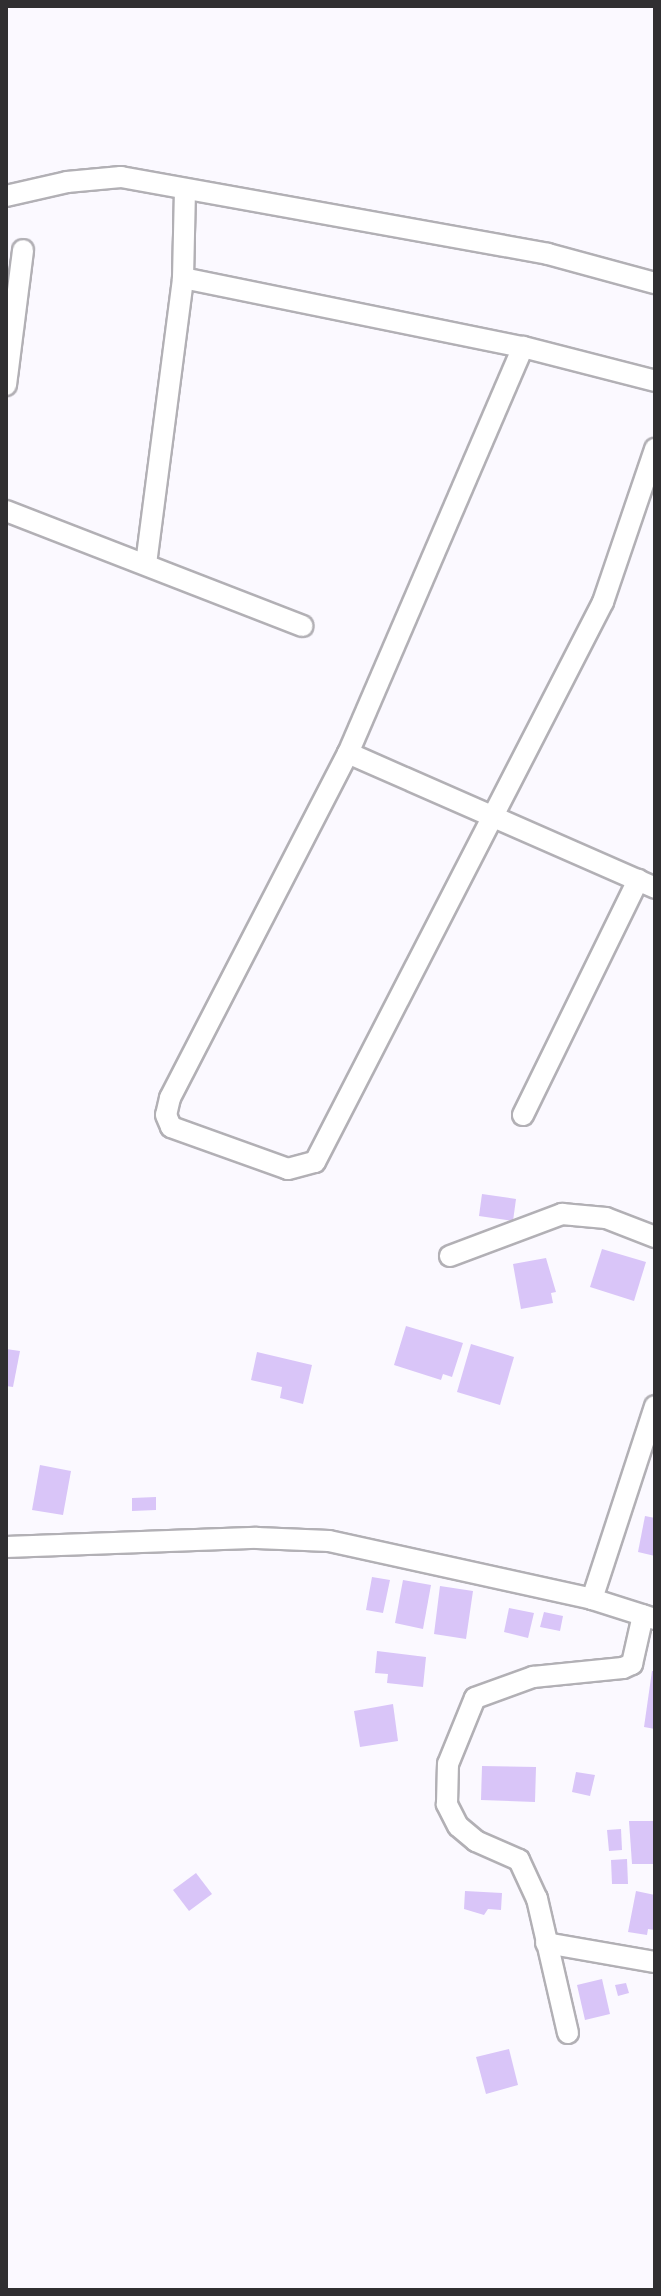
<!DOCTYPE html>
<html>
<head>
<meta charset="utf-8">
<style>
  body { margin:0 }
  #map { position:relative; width:661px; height:2296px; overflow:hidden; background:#fbf9ff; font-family:"DejaVu Sans",sans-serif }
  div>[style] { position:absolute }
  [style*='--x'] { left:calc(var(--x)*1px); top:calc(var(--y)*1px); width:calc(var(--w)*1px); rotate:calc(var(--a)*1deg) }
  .building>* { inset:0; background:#d9c5f8 }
  .roads { filter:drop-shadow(2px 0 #b2b0b5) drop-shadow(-2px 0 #b2b0b5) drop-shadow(0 2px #b2b0b5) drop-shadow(0 -2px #b2b0b5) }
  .minor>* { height:20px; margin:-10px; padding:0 10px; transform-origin:10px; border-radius:10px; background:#fff }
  span { translate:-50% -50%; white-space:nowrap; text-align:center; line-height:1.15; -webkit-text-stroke:6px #fff; paint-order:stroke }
  .frame { position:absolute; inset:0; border:8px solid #302f31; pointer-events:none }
</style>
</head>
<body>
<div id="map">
  <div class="building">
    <div style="clip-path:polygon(482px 1194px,516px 1199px,513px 1221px,479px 1216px)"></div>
    <div style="clip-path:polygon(602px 1249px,646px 1262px,634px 1301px,590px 1287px)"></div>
    <div style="clip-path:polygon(546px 1258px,556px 1292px,551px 1293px,553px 1303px,521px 1309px,513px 1264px)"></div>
    <div style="clip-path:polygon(406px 1326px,463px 1343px,452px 1377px,443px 1374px,441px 1380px,394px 1365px)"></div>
    <div style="clip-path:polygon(471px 1344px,514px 1357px,500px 1405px,457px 1392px)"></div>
    <div style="clip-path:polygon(6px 1349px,20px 1351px,13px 1387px,6px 1386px)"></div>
    <div style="clip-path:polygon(257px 1352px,312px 1365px,303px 1404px,280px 1398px,282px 1387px,251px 1380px)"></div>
    <div style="clip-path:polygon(40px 1465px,71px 1471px,63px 1515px,32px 1510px)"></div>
    <div style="clip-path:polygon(156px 1497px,156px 1510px,132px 1511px,132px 1498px)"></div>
    <div style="clip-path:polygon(645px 1516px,655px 1518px,655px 1556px,638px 1552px)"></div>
    <div style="clip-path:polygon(372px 1577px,390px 1580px,383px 1613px,366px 1610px)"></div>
    <div style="clip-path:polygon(403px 1580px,431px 1585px,423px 1629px,395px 1623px)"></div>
    <div style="clip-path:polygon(440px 1586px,473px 1591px,466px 1639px,434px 1634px)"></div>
    <div style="clip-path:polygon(509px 1608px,534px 1613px,528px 1638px,504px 1632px)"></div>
    <div style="clip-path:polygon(544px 1612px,563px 1616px,560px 1631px,540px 1627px)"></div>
    <div style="clip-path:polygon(377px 1651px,426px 1657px,423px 1687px,387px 1683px,388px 1674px,375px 1673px)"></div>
    <div style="clip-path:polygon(652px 1671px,655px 1671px,655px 1729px,644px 1727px)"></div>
    <div style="clip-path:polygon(393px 1704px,398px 1741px,360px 1747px,354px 1711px)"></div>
    <div style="clip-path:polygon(482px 1766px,536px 1767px,535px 1802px,481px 1800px)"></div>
    <div style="clip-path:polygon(576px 1772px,595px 1775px,590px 1796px,572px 1792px)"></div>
    <div style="clip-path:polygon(629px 1821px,655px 1821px,655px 1864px,632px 1864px)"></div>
    <div style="clip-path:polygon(621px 1829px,622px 1850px,609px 1851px,607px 1830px)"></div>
    <div style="clip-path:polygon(627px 1859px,628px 1884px,612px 1884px,611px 1860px)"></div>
    <div style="clip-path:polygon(196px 1873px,212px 1894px,189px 1911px,173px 1890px)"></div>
    <div style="clip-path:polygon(465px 1891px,502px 1893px,501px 1910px,488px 1909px,484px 1915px,464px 1909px)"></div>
    <div style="clip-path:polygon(636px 1891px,655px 1895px,655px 1930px,648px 1929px,647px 1935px,628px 1932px)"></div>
    <div style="clip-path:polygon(602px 1979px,610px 2014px,585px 2020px,577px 1985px)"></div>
    <div style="clip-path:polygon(626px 1983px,629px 1993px,618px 1996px,615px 1985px)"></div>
    <div style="clip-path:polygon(509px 2049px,518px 2085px,486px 2094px,476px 2057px)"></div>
  </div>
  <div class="roads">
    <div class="minor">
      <div style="--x:6;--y:196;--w:63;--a:-12.9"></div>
      <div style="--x:67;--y:182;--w:54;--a:-5.3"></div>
      <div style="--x:121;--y:177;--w:434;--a:10.2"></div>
      <div style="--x:548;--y:254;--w:111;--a:15.2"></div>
      <div style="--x:183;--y:278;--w:347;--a:11.5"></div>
      <div style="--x:523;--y:347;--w:136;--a:14.4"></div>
      <div style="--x:523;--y:347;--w:442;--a:113.3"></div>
      <div style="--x:348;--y:753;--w:388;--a:117.3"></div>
      <div style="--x:170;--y:1098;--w:17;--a:103"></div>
      <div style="--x:166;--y:1115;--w:13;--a:67"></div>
      <div style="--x:171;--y:1127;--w:124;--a:19.7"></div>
      <div style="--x:288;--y:1169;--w:28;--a:-15"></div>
      <div style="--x:315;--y:1162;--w:630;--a:-62.78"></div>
      <div style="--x:603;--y:602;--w:162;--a:-71.2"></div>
      <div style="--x:6;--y:385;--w:136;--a:-82.8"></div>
      <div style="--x:6;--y:511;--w:318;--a:21.2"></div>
      <div style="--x:146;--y:564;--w:288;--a:-82.6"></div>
      <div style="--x:183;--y:278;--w:86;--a:-88.7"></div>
      <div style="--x:348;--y:753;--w:335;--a:23.7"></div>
      <div style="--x:523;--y:1115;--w:262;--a:-63.9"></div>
      <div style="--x:450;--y:1256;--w:120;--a:-20.6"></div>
      <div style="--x:562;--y:1214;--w:44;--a:5.2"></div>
      <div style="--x:606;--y:1218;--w:53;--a:21.2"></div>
      <div style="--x:6;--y:1547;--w:251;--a:-2.1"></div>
      <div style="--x:257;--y:1538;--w:72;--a:2.4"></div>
      <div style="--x:329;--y:1541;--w:269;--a:12.4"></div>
      <div style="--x:592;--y:1599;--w:66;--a:17.6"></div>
      <div style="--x:592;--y:1599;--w:203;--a:-71.9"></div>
      <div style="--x:546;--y:1943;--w:111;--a:9.9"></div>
      <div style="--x:568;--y:2033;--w:138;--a:-103"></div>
      <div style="--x:537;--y:1899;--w:43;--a:-114.8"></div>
      <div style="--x:519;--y:1860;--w:47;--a:-156.2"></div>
      <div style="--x:476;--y:1841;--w:23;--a:-140"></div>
      <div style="--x:458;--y:1826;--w:25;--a:-117"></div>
      <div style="--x:447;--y:1804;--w:40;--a:-88.6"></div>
      <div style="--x:448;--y:1764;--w:71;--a:-67.8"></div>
      <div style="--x:475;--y:1698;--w:62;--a:-19.9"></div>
      <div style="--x:533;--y:1677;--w:90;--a:-5.7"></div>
      <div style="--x:623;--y:1668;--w:10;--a:-24"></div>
      <div style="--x:632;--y:1664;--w:50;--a:-77.3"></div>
    </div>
  </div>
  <div class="frame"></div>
</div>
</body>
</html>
